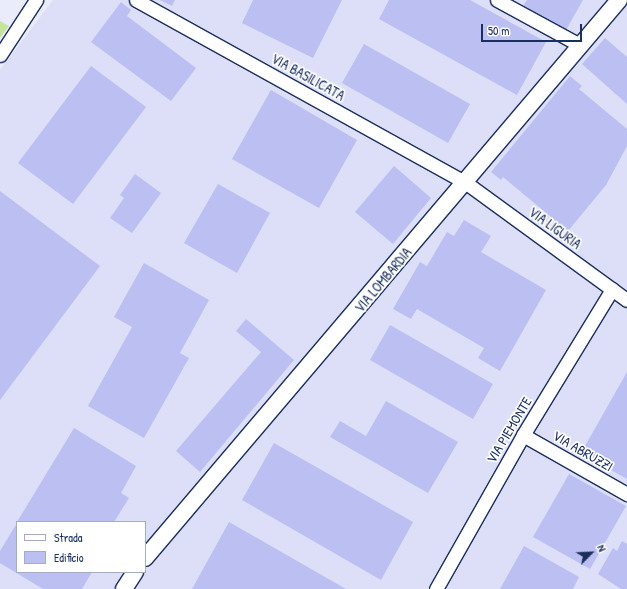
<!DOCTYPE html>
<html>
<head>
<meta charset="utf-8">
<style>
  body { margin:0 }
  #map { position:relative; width:627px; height:589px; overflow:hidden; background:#ebecfb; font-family:"Patrick Hand",sans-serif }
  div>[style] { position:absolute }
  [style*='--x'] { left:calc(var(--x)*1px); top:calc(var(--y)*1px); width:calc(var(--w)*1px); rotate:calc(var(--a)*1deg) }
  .built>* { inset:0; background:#dddef8 }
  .green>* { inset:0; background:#c6e49c }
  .building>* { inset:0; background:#bcbff1 }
  .roads { filter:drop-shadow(1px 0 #1b2f5e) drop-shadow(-1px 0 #1b2f5e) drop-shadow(0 1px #1b2f5e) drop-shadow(0 -1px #1b2f5e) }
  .minor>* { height:13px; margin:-6.5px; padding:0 6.5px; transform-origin:6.5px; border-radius:6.5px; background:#fff }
  .tertiary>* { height:16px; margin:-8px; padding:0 8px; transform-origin:8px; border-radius:8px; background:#fff }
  span { translate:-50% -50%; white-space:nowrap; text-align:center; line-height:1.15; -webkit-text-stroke:3.5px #fff; paint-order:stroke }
  .street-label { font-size:14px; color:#1b2f5e }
  .legend { position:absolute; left:16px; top:521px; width:130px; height:52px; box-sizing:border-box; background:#fff; border:1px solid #a4acbf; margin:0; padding:5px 7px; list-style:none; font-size:12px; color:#1b2f5e }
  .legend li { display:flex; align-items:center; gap:8px; height:20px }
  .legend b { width:20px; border:1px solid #a4acbf }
  .north { position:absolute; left:571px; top:533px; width:40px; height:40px; -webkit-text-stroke:3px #fff; paint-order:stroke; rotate:66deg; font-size:11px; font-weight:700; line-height:16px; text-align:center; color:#1b2f5e }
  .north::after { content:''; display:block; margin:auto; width:14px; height:18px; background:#1b2f5e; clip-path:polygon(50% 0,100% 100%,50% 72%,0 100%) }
  .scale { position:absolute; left:481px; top:24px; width:101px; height:18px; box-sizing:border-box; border:2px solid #1b2f5e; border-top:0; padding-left:5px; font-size:12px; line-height:14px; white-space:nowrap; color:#1b2f5e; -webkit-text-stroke:3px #fff; paint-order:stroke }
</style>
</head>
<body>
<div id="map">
  <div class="built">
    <div style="clip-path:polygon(evenodd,53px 0,627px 0,627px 589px,0 589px,0 70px,53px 0,17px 522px,145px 522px,145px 572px,17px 572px,17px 522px)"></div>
  </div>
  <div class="green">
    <div style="clip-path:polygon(0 21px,9px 26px,0 38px)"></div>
  </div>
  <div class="building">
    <div style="clip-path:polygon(160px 0,175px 0,172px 6px)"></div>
    <div style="clip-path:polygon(253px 0,342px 0,313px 58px,242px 23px)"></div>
    <div style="clip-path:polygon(389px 0,470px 0,546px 42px,517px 95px,379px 19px)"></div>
    <div style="clip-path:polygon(527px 0,583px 0,566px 30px,523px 6px)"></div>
    <div style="clip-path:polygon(121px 2px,131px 10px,127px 16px,196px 68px,171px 101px,91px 42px)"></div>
    <div style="clip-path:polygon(605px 38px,627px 57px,627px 104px,582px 64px)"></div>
    <div style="clip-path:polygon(364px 44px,470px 104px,448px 143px,342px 83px)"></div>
    <div style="clip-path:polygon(91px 66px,146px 107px,73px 204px,18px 163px)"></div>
    <div style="clip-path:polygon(570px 76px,582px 86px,579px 89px,627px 129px,627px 146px,606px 185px,568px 231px,503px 177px,501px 180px,491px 172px)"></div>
    <div style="clip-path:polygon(271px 90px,357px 140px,319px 208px,232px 159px)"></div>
    <div style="clip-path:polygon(394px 166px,431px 198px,393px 244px,355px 212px)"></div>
    <div style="clip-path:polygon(135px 174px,161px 193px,132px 233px,110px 218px,124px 198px,120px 195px)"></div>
    <div style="clip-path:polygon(218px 184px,270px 213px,237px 273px,184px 243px)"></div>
    <div style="clip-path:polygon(0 191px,100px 266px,0 400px)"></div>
    <div style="clip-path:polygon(464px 220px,491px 236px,481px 252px,546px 290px,500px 371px,478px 358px,484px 348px,417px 309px,411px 319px,393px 309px,420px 262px,427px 266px,447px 232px,454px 236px)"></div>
    <div style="clip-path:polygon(144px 263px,209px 300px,180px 353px,189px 358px,144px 438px,88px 406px,132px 327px,114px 317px)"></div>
    <div style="clip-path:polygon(246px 319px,294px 360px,200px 472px,176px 451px,261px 352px,236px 331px)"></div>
    <div style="clip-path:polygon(390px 325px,493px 384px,473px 419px,370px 360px)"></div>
    <div style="clip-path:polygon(627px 372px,627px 479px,581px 453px)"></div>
    <div style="clip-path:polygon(386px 401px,458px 442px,428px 493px,330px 437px,340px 421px,366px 436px)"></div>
    <div style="clip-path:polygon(74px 428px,136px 466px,121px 493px,129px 498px,114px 522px,17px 522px)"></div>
    <div style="clip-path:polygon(274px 443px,413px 522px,381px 580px,242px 500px)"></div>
    <div style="clip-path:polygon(569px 474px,626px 506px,590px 569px,533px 537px)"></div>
    <div style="clip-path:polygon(229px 522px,346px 589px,192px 589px)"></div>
    <div style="clip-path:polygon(17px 523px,17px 572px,92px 572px,82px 589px,43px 589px,0 563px,0 551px)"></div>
    <div style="clip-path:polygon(622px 541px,627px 544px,627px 589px,621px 589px,598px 574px,613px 548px,617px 551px)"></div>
    <div style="clip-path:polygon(524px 546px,579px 577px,573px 589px,500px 589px)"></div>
  </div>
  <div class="roads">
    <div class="minor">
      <div style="--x:136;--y:0;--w:376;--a:29"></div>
      <div style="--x:465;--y:182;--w:200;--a:36.1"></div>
      <div style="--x:497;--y:0;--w:94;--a:28.5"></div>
      <div style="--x:0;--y:55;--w:66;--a:-56.8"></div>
      <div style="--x:523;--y:435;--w:120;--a:29.6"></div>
      <div style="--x:436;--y:589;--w:177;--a:-60.5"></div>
      <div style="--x:523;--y:435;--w:171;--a:-58.6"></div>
    </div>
    <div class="tertiary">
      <div style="--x:145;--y:558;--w:732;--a:-49.65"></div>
      <div style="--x:124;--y:589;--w:20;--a:-57"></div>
    </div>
  </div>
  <div class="street-label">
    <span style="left:308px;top:77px;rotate:29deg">VIA BASILICATA</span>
    <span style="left:555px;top:228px;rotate:36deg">VIA LIGURIA</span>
    <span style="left:383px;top:280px;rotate:-50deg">VIA LOMBARDIA</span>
    <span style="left:509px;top:430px;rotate:-59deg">VIA PIEMONTE</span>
    <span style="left:583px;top:451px;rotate:30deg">VIA ABRUZZI</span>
  </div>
  <ul class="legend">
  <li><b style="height:5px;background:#fff"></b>Strada</li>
  <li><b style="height:11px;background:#bcbff1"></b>Edificio</li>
  </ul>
  <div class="north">N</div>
  <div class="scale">50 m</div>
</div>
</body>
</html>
